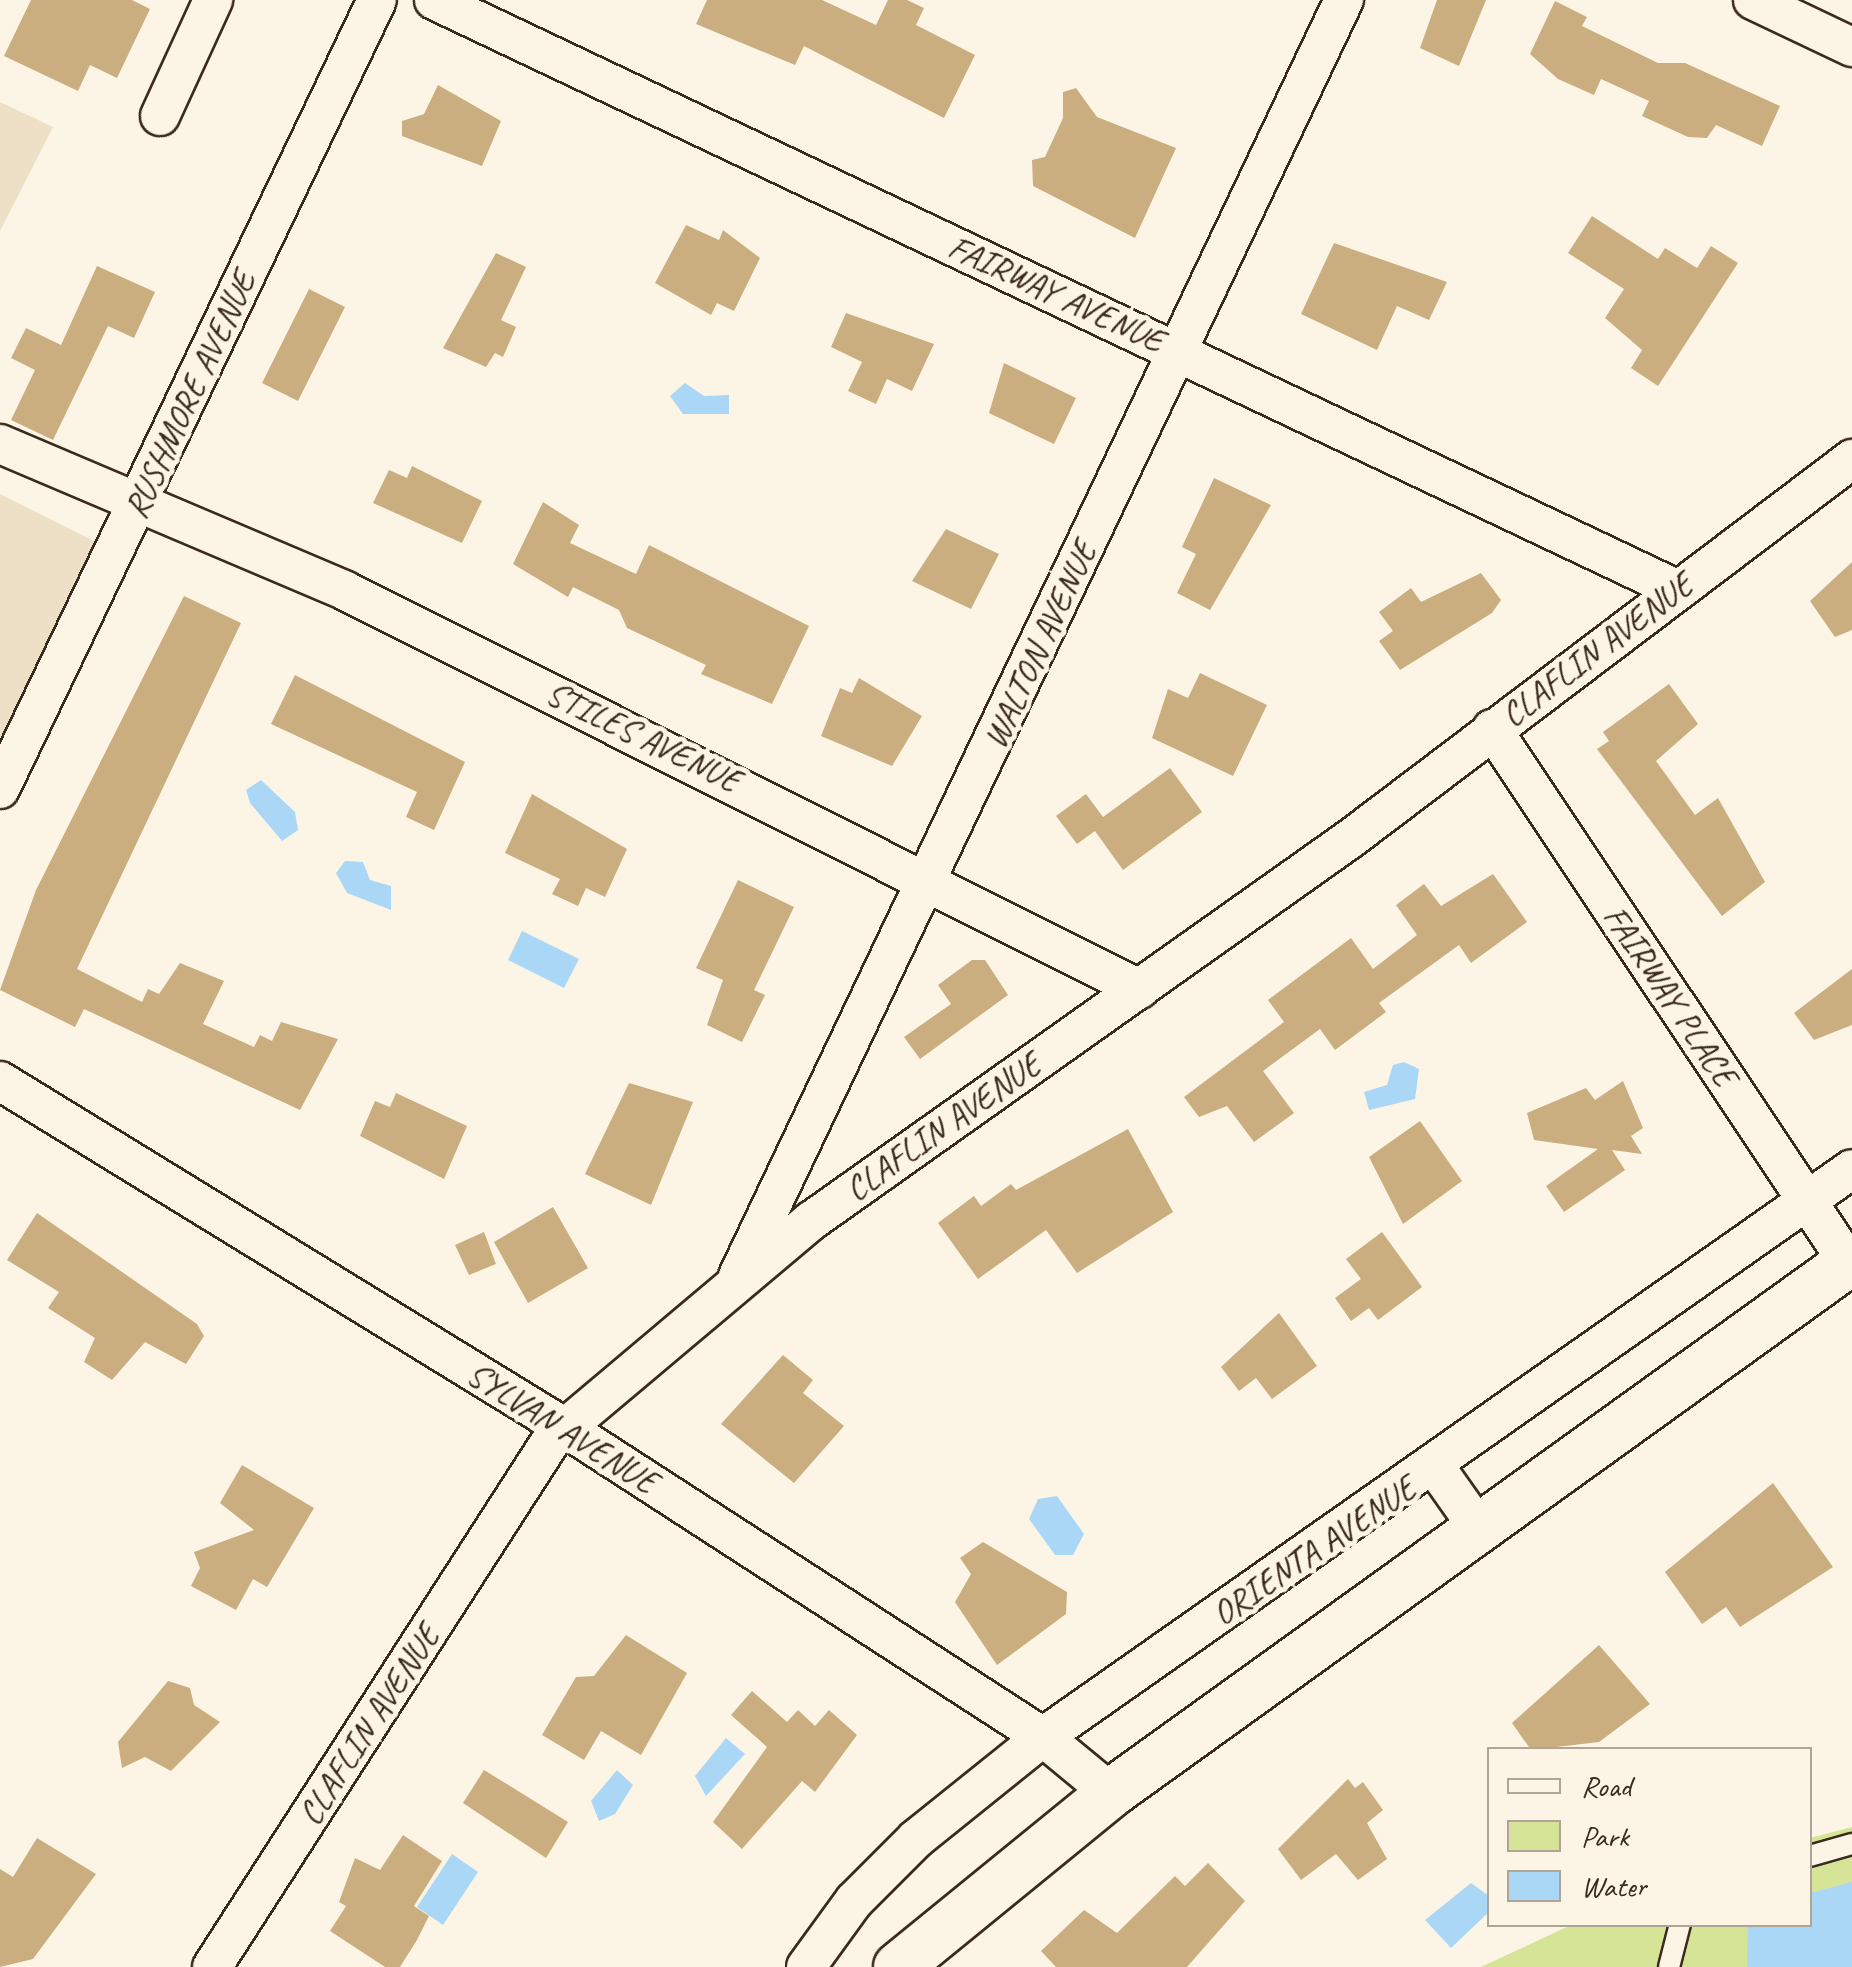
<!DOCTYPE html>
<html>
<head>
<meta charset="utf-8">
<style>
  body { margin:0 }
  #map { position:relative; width:1852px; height:1967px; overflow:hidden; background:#fcf5e5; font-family:Caveat,sans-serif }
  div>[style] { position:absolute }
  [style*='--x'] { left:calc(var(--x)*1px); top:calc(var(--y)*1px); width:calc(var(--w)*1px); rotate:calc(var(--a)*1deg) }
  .built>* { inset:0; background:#ede0c7 }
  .green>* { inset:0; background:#d5e497 }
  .water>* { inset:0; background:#abd7f7 }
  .building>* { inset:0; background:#cbae80 }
  .roads { filter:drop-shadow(2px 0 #3b2a1e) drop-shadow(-2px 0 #3b2a1e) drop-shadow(0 2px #3b2a1e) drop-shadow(0 -2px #3b2a1e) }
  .service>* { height:20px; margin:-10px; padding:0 10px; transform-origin:10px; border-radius:10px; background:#fcf5e5 }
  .minor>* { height:38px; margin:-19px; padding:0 19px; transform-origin:19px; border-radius:19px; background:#fcf5e5 }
  .tertiary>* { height:48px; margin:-24px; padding:0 24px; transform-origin:24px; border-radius:24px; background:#fcf5e5 }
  span { translate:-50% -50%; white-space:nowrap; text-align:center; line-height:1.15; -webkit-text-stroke:10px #fcf5e5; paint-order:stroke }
  .street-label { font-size:35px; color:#3b2a1e }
  .legend { position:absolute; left:1487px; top:1747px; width:325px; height:180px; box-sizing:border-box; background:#fcf5e5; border:2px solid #afa495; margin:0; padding:12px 18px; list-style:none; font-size:30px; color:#3b2a1e }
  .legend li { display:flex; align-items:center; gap:20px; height:50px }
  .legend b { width:50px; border:2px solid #afa495 }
</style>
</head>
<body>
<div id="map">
  <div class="built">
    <div style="clip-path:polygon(0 102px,53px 127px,0 231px)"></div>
    <div style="clip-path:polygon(0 494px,112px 550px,0 779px)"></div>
  </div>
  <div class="green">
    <div style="clip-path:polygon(1852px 1827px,1852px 1967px,1481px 1967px,1571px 1925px,1810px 1924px,1810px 1838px)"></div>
  </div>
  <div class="water">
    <div style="clip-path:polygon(685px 383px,704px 396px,729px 395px,729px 414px,683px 414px,670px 396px)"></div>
    <div style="clip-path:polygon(261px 780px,295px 812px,298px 830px,282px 841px,250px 803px,246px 790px)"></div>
    <div style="clip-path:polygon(345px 861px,363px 862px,370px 880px,391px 886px,391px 910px,347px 893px,336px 873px)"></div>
    <div style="clip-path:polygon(522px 931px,579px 959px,564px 988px,508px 960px)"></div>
    <div style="clip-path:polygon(1404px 1062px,1419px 1069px,1415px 1099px,1369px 1110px,1364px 1092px,1387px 1085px,1393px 1065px)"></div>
    <div style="clip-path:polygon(1057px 1496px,1084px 1534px,1073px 1555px,1055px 1555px,1029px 1519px,1038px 1499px)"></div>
    <div style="clip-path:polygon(726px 1738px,745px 1754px,706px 1796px,695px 1776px)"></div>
    <div style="clip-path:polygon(617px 1770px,633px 1785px,615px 1814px,599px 1821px,591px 1801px)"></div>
    <div style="clip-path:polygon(452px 1854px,478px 1872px,443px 1925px,417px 1907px)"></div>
    <div style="clip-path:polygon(1852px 1882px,1852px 1967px,1747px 1967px,1748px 1925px,1810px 1924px,1810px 1893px)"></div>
    <div style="clip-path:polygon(1471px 1883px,1489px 1896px,1489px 1912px,1451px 1948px,1425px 1920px)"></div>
  </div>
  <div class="building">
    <div style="clip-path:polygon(31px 0,132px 0,150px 9px,117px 78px,90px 65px,78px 91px,4px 56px)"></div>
    <div style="clip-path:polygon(707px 0,822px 0,876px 25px,888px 0,907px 0,924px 8px,916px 25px,975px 55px,944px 118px,804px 46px,795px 65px,696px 24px)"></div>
    <div style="clip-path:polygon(1437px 0,1486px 0,1459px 66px,1420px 48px)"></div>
    <div style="clip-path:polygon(1555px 1px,1587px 17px,1582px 26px,1658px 63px,1685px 63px,1780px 106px,1762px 146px,1716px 125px,1707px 138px,1688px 137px,1642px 116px,1649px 101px,1601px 79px,1594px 95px,1558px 79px,1530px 54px)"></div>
    <div style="clip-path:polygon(438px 85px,501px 121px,482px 166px,402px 136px,402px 121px,424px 114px)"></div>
    <div style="clip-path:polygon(1076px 88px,1097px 117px,1176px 148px,1135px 238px,1033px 186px,1032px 160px,1045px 157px,1063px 118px,1063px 92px)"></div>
    <div style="clip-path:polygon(1592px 216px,1658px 259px,1665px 248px,1697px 268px,1711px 246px,1738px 263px,1658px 386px,1631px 368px,1642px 350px,1605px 318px,1624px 289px,1568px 253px)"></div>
    <div style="clip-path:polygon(686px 225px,719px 240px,723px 230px,760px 258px,734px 311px,717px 303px,711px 315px,655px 283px)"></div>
    <div style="clip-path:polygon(1334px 243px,1447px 282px,1429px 320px,1397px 306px,1377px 350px,1301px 314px)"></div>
    <div style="clip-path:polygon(496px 253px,526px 267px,501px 320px,516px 327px,503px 357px,495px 353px,486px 367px,443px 348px)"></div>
    <div style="clip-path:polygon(97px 266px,155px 292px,134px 338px,108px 326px,53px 440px,11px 420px,35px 370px,11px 358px,26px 328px,61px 345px)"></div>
    <div style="clip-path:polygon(309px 289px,345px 307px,298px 401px,262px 383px)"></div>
    <div style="clip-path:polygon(846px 313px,934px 344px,912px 391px,887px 379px,876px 404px,848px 391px,862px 362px,831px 347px)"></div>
    <div style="clip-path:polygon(1004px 363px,1076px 398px,1054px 444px,989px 413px)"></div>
    <div style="clip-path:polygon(412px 466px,482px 501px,462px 543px,373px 503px,389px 470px,407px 478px)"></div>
    <div style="clip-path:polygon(1214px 478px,1271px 505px,1210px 610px,1177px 593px,1196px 554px,1182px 547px)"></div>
    <div style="clip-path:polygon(543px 502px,579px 525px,570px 543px,636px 574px,649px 545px,809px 626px,772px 704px,701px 674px,706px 665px,627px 628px,619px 610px,573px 587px,568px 597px,513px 564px)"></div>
    <div style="clip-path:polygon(946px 529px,999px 554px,971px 609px,912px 581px)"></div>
    <div style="clip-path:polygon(1852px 562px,1852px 630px,1835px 637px,1810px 601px)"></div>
    <div style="clip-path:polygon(1481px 573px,1501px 600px,1492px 613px,1400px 670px,1379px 641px,1393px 631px,1379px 612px,1411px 588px,1421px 602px)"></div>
    <div style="clip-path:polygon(184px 596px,241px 623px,77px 969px,142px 1002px,148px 989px,159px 994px,180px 963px,224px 981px,203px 1024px,254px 1047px,260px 1035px,272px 1041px,281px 1022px,338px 1039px,300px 1110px,84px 1009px,75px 1027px,0 990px,36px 890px)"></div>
    <div style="clip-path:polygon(1200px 673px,1267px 705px,1233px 776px,1152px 738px,1168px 689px,1188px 698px)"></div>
    <div style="clip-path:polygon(295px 675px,465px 762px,434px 830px,406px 817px,417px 792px,271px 724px)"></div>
    <div style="clip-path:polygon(859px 678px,922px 716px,892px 766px,821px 736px,840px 688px,852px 693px)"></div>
    <div style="clip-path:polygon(1669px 684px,1698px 724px,1656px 761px,1695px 815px,1718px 798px,1765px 882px,1722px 916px,1597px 749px,1609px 741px,1603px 732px)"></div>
    <div style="clip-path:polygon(1170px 768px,1202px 812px,1123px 870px,1095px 831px,1077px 844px,1056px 816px,1086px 794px,1103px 817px)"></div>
    <div style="clip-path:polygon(532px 794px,627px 849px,605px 897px,586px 888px,578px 906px,552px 894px,560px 879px,505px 853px)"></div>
    <div style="clip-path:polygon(1493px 874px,1527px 922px,1471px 963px,1459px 945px,1379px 1003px,1386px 1012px,1335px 1050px,1320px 1029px,1263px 1071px,1294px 1113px,1254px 1142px,1227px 1106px,1199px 1117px,1184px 1097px,1284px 1022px,1268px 1000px,1351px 938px,1373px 969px,1417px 935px,1396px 905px,1424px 884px,1441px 906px)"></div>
    <div style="clip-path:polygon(738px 880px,794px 907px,754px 990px,765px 995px,742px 1042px,707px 1025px,723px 980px,696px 968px)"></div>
    <div style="clip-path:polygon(972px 960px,985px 960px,1008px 995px,920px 1059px,904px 1037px,951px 1004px,938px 985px)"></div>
    <div style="clip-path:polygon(1852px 969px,1852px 1025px,1814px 1040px,1794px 1013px)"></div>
    <div style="clip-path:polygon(1623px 1081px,1643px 1128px,1631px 1136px,1642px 1154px,1612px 1150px,1625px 1170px,1564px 1212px,1546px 1186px,1598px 1149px,1534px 1140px,1527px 1113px,1586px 1088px,1595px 1100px)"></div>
    <div style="clip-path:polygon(629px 1083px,693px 1102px,651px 1205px,585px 1174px)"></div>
    <div style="clip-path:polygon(396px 1093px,467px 1126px,444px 1179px,360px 1136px,375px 1101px,390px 1107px)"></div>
    <div style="clip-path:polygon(1420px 1121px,1462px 1181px,1403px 1224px,1369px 1157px)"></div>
    <div style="clip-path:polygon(1128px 1129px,1173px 1212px,1077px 1273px,1046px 1230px,978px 1279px,938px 1223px,974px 1196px,981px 1206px,1011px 1184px,1016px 1190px)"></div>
    <div style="clip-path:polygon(553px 1207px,588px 1268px,528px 1303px,494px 1242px)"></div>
    <div style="clip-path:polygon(37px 1213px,197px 1324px,204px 1336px,186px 1364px,145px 1342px,112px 1380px,84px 1362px,95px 1338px,48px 1308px,59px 1292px,7px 1260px)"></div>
    <div style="clip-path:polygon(484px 1232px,496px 1264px,469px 1275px,455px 1245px)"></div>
    <div style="clip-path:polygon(1382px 1232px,1422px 1287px,1378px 1320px,1369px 1308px,1351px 1321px,1335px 1298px,1361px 1279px,1346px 1259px)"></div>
    <div style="clip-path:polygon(1279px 1313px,1317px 1366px,1272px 1399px,1256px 1378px,1239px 1391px,1221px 1367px)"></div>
    <div style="clip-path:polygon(783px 1355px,813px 1380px,803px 1393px,844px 1426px,794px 1483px,721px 1424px)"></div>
    <div style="clip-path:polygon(242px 1465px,314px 1508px,267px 1587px,253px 1579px,236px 1610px,191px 1586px,200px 1568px,194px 1552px,254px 1530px,220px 1503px)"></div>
    <div style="clip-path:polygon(1773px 1483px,1833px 1567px,1740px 1627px,1726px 1607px,1702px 1624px,1665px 1572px)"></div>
    <div style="clip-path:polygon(983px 1542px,1067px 1592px,1066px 1614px,997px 1665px,955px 1602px,971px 1574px,960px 1558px)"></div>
    <div style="clip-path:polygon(626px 1635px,687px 1673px,641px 1755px,601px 1731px,584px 1760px,542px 1735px,576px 1677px,594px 1676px)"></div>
    <div style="clip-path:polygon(1599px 1645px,1650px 1704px,1599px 1742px,1531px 1750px,1512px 1723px)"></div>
    <div style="clip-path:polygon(168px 1681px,190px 1688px,194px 1705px,220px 1722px,171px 1771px,145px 1757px,122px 1768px,118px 1742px)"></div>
    <div style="clip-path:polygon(752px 1691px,787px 1722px,798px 1710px,815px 1726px,829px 1710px,857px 1735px,815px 1792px,802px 1781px,742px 1849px,713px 1822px,767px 1747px,731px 1715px)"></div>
    <div style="clip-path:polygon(484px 1770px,568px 1822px,546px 1858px,463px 1803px)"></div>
    <div style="clip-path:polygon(1348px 1779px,1355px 1788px,1363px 1782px,1383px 1810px,1367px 1823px,1387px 1859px,1358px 1880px,1336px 1854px,1301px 1880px,1278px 1849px)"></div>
    <div style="clip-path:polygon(403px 1835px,442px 1861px,414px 1906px,429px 1916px,417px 1940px,400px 1967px,385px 1967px,330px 1931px,346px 1906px,339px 1902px,355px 1858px,380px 1870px)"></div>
    <div style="clip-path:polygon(37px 1838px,96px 1874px,33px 1959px,0 1967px,0 1869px,13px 1877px)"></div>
    <div style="clip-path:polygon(1208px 1863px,1245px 1901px,1187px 1967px,1056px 1967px,1041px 1951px,1084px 1910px,1117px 1933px,1175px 1876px,1185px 1886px)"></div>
  </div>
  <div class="roads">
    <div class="service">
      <div style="--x:1810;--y:1856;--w:44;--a:-15.9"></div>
      <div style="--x:1669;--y:1967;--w:44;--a:-75.7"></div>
    </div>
    <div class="minor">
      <div style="--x:434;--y:0;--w:1377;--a:25.37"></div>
      <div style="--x:1753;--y:0;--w:110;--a:25.4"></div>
      <div style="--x:160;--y:116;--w:128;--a:-65.4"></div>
      <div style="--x:0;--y:444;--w:374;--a:23"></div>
      <div style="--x:344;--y:590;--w:890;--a:26.65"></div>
      <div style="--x:1492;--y:729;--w:641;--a:56.26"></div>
      <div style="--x:0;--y:789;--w:874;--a:-64.46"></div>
      <div style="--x:0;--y:1081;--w:665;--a:31.54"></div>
      <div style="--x:567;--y:1429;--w:567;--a:32.91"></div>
      <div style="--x:1043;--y:1737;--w:88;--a:39.5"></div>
      <div style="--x:738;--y:1276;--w:1413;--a:-64.6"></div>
      <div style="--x:1436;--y:1468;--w:75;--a:54.8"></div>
      <div style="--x:212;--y:1967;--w:628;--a:-57.22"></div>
      <div style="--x:552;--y:1439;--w:339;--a:-40.1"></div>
      <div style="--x:811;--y:1221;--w:661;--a:-35.33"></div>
      <div style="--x:1350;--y:839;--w:630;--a:-37.12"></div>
      <div style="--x:806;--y:1967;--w:82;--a:-54"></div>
      <div style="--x:854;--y:1901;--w:88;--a:-45"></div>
      <div style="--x:916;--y:1839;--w:163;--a:-38.8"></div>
      <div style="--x:1043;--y:1737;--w:988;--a:-35.07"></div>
    </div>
    <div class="tertiary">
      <div style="--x:898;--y:1967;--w:275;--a:-39.2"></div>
      <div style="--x:1111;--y:1793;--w:913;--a:-35.73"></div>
    </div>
  </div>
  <div class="street-label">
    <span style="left:1056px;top:294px;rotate:25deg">FAIRWAY AVENUE</span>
    <span style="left:190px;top:395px;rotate:-65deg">RUSHMORE AVENUE</span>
    <span style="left:1040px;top:645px;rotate:-65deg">WALTON AVENUE</span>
    <span style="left:1597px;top:650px;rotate:-37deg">CLAFLIN AVENUE</span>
    <span style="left:643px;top:737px;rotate:26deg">STILES AVENUE</span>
    <span style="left:1670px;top:996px;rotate:56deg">FAIRWAY PLACE</span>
    <span style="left:943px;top:1127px;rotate:-35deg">CLAFLIN AVENUE</span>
    <span style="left:562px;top:1428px;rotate:32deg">SYLVAN AVENUE</span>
    <span style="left:1314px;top:1551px;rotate:-34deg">ORIENTA AVENUE</span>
    <span style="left:369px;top:1725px;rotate:-57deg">CLAFLIN AVENUE</span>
  </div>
  <ul class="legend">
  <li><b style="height:12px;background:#fcf5e5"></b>Road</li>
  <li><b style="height:28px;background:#d5e497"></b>Park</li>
  <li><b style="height:28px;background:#abd7f7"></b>Water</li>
  </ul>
</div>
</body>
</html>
